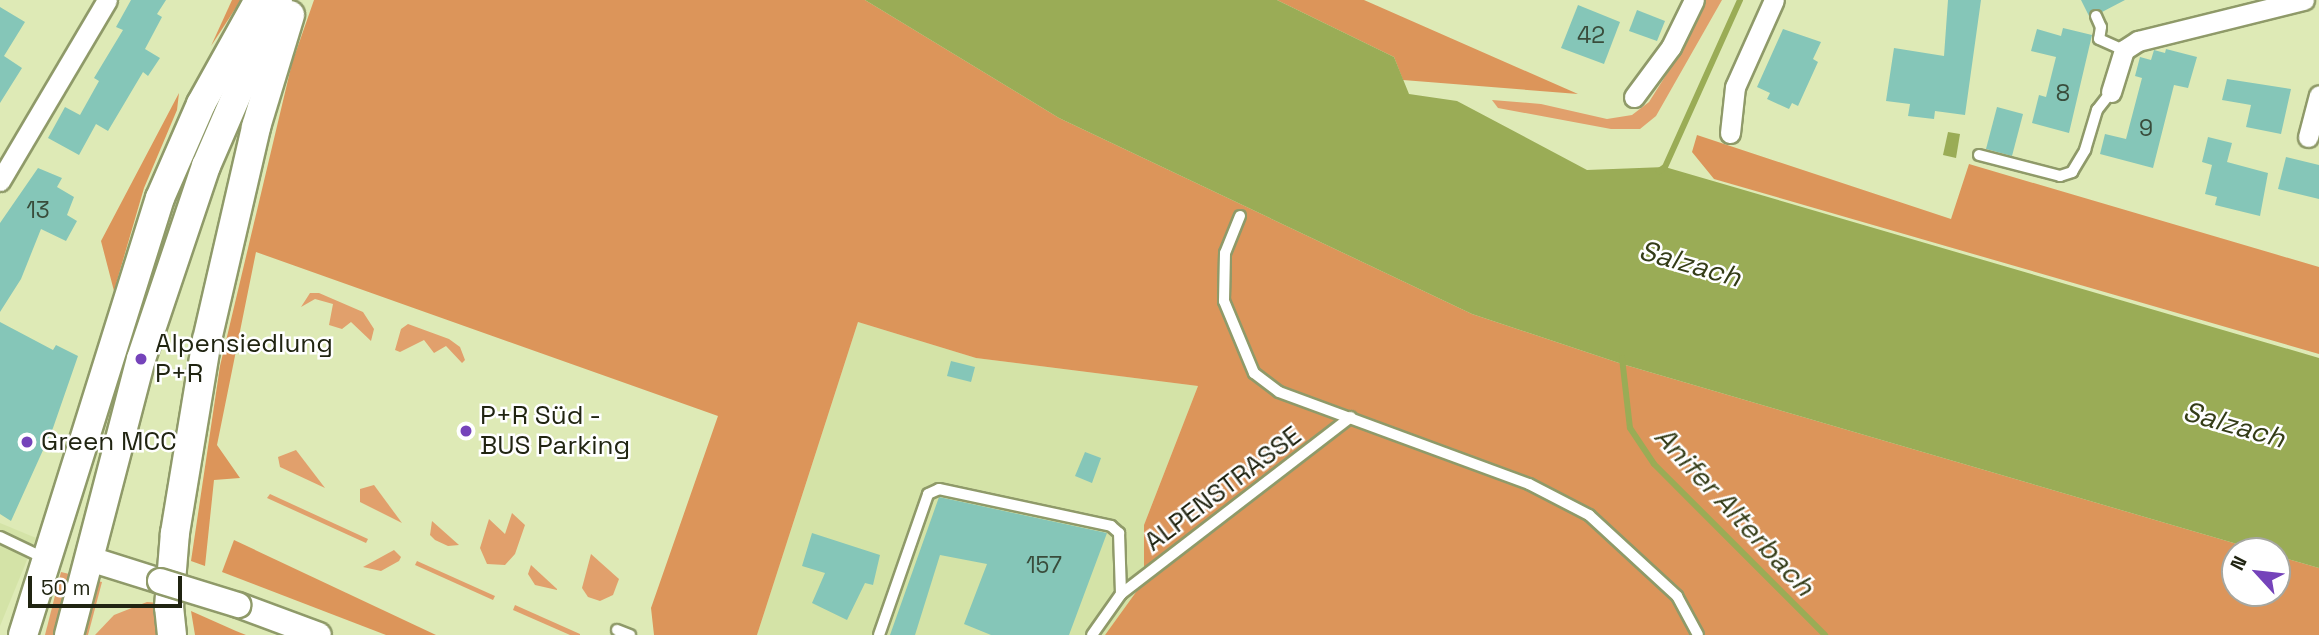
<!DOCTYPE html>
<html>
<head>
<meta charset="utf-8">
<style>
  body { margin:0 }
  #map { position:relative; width:2319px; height:635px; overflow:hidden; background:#deeab6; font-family:"Space Grotesk",sans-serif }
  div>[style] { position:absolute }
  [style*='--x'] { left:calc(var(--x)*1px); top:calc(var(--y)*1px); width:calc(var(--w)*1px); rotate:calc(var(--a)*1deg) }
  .built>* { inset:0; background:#d4e3a7 }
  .green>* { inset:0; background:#e1a06c }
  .forest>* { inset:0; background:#dc955a }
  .water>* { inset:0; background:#9aac56 }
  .stream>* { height:6px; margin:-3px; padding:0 3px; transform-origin:3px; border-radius:3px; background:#9aac56 }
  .building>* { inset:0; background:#85c6b8 }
  .roads { filter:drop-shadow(2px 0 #8f9a69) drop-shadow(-2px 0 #8f9a69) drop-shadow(0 2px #8f9a69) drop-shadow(0 -2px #8f9a69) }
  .service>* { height:10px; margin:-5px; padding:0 5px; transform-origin:5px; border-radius:5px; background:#fff }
  .minor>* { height:19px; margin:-9.5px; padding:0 9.5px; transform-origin:9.5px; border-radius:9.5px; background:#fff }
  .tertiary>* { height:24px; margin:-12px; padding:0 12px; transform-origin:12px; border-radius:12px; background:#fff }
  .secondary>* { height:28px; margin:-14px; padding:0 14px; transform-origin:14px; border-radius:14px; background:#fff }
  .bridges { filter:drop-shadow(2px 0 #8f9a69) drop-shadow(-2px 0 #8f9a69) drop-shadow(0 2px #8f9a69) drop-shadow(0 -2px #8f9a69) }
  .tertiary-bridge>* { height:24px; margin:-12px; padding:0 12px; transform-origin:12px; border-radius:12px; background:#fff }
  .dots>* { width:19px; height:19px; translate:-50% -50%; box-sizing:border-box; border:4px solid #fff; border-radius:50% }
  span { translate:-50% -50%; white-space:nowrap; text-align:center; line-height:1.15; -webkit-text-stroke:5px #fff; paint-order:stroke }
  .number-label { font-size:23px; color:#394c3b }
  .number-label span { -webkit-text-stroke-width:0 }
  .poi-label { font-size:26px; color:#202411 }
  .left { translate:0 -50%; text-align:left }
  .street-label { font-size:26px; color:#202411 }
  .water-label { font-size:28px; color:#343c17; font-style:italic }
  .north { position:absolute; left:2221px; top:537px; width:70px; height:70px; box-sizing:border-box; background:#fff; border:2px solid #a6a7a0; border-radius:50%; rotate:297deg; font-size:19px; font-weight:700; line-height:28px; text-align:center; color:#202411 }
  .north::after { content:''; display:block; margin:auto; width:24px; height:32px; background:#7543ba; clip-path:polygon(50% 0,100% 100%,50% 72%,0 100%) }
  .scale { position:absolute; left:28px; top:576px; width:154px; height:32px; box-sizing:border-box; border:4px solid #202411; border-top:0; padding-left:9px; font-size:21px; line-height:24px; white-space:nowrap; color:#202411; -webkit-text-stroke:5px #fff; paint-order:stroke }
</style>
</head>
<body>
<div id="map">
  <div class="built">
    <div style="clip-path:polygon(858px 322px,976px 358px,1198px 386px,1144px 525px,1144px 581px,1105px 635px,757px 635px)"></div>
    <div style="clip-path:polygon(0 523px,36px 538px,0 626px)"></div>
  </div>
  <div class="green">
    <div style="clip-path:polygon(1704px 0,1722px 0,1656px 116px,1640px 129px,1611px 129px,1498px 108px,1492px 100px,1541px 104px,1607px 119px,1632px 115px,1649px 102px,1680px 53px)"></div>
    <div style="clip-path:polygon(310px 293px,319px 293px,363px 312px,374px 329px,371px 341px,351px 322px,342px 329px,329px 325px,333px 304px,315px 299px,301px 307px)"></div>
    <div style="clip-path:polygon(408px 324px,449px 339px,460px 347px,465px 360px,462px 363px,446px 346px,434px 353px,424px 340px,400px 352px,395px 350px,401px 329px)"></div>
    <div style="clip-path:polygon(296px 450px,325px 488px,280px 467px,278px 457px)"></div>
    <div style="clip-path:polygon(374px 485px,402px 523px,360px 502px,360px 489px)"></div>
    <div style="clip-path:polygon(270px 494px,368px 539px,366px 543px,267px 498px)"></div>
    <div style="clip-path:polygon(512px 513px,525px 525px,515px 554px,505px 565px,487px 564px,480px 548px,489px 519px,505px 534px)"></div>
    <div style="clip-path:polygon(432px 521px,459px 545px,448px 546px,435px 540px,430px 535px)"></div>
    <div style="clip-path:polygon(394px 550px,401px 557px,399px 561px,381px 571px,363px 567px)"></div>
    <div style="clip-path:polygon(591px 554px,619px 579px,613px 595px,600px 601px,588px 597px,582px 588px)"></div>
    <div style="clip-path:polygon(417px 561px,495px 596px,493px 600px,415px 565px)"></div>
    <div style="clip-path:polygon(531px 565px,557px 589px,557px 590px,535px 585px,528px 574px)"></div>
    <div style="clip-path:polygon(61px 572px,102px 582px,88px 635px,45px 635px)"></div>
    <div style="clip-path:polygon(147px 602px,160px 603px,160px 635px,95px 635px,114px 615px)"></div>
    <div style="clip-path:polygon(515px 605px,580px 634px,580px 635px,570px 635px,513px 610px)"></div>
  </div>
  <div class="forest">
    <div style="clip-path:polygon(232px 0,241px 0,211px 46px)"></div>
    <div style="clip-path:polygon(314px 0,865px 0,1059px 118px,1472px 314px,1622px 364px,2261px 551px,2235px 551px,2235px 593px,2277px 593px,2277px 556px,2319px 568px,2319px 635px,1105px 635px,1144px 581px,1144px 525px,1198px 386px,976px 358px,858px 322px,757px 635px,654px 635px,651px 608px,718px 416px,256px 252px,217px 445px,240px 478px,214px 480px,205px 566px,191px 561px,220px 366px,292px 63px)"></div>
    <div style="clip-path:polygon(1277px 0,1364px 0,1578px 94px,1403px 80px,1394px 57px)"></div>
    <div style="clip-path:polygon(179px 93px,177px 110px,144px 188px,114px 291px,101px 241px)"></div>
    <div style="clip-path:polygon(1697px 135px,1951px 219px,1969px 164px,2319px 267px,2319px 354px,1714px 179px,1692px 152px)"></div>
    <div style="clip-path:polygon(234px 540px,436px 635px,386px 635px,222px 572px)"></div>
    <div style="clip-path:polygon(191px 611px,236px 631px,246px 635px,195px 635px)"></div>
  </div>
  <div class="water">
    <div style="clip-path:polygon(865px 0,1277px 0,1394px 57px,1409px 94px,1457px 101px,1587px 170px,1665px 167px,2319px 358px,2319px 568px,2277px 556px,2277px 551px,2261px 551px,1622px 364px,1472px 314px,1059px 118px)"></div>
    <div style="clip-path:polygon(1948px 132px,1960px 134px,1956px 158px,1943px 155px)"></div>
  </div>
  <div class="stream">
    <div style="--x:1659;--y:171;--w:7;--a:-34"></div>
    <div style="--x:1665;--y:167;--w:183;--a:-65.8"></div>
    <div style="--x:1622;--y:358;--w:70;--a:83.5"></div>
    <div style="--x:1630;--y:428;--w:43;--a:56.3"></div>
    <div style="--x:1654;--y:464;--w:242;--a:45"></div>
  </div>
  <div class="building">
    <div style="clip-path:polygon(131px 0,166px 0,157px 14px,162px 17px,145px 49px,160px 58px,148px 76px,143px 72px,108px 131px,96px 124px,79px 155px,48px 138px,65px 107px,80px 115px,99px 81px,94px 78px,123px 30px,116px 27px)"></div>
    <div style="clip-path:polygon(1948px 0,1981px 0,1965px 115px,1935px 111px,1934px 119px,1908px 116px,1910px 104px,1886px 101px,1894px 48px,1944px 56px)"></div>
    <div style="clip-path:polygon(2081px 0,2125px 0,2102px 12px,2094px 9px,2089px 16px)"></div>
    <div style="clip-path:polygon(1578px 5px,1620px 22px,1604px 64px,1561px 48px)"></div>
    <div style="clip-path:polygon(0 7px,25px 22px,4px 56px,22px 68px,0 103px)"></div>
    <div style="clip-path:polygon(1637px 10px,1665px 21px,1657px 41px,1629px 31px)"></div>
    <div style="clip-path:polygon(2063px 28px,2092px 35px,2069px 133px,2032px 123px,2039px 95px,2046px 97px,2056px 57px,2031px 51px,2037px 29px,2061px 36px)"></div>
    <div style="clip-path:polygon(1783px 29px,1821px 42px,1813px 59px,1818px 62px,1798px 106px,1792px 103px,1789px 109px,1767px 99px,1770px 93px,1757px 87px)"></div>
    <div style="clip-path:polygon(2166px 49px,2197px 57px,2188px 88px,2174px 85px,2153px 168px,2100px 154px,2105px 134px,2126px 139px,2142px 78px,2135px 76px,2140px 57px,2151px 60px,2154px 50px,2165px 53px)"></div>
    <div style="clip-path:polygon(2227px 79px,2291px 89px,2281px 134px,2246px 127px,2251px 105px,2222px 100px)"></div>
    <div style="clip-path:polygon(1997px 107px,2023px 114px,2012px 156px,1986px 149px)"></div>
    <div style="clip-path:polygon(2208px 137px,2232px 143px,2227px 162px,2268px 173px,2260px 216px,2215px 205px,2217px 197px,2205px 194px,2212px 165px,2202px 162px)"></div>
    <div style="clip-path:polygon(2286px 157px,2319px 165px,2319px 199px,2278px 189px)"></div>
    <div style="clip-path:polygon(38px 168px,62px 178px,57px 187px,74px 197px,67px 215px,77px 221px,66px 241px,41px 229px,21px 279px,0 312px,0 223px)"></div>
    <div style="clip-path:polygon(0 322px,53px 350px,56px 345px,78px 356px,53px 428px,11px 521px,0 514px)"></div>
    <div style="clip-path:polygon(951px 361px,975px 367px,971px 382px,947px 376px)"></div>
    <div style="clip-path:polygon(1085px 452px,1101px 458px,1092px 483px,1075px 476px)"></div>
    <div style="clip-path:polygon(939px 497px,1107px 533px,1069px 635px,991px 635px,964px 624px,987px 564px,940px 555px,915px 635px,890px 635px)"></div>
    <div style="clip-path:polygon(812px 533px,880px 555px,873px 585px,865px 583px,847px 620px,812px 603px,825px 573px,802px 566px)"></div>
  </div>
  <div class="roads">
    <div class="service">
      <div style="--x:2096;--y:16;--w:12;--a:66"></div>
      <div style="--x:2101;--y:27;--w:12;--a:99"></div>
      <div style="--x:2099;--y:39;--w:27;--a:24"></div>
      <div style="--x:1979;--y:155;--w:84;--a:14.5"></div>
      <div style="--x:2060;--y:176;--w:13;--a:-18"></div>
      <div style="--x:2072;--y:172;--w:26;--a:-59"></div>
      <div style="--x:2085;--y:150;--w:42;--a:-73.3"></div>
      <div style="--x:2097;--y:110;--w:23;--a:-52"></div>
      <div style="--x:1240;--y:216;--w:40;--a:112"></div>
      <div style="--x:1225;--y:253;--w:48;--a:91.2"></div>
      <div style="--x:1224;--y:301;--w:78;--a:67.4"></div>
      <div style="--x:1254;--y:373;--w:31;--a:37"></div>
      <div style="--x:1279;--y:392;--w:266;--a:20.2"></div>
      <div style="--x:1529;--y:484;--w:68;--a:27.3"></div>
      <div style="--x:1589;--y:515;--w:120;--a:42.6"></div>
      <div style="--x:1677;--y:596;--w:44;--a:61.7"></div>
      <div style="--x:0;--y:537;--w:51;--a:25.6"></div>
      <div style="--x:1121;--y:594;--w:290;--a:-37.6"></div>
      <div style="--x:617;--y:630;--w:14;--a:21"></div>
      <div style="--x:879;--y:635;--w:149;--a:-70.8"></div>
      <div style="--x:928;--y:494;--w:12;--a:-24"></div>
      <div style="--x:939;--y:489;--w:176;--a:12.1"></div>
      <div style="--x:1111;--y:526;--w:11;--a:41"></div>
      <div style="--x:1119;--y:533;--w:61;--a:88.1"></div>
      <div style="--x:1121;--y:594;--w:50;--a:125.3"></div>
    </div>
    <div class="minor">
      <div style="--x:2111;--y:92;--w:44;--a:-72.8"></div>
      <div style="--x:2124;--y:50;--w:17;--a:-33"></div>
      <div style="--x:2138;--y:41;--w:171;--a:-13.9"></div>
      <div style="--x:1634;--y:97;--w:62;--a:-53.5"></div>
      <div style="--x:1671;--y:47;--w:52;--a:-63.9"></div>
      <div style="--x:1730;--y:133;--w:46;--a:-83.8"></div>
      <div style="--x:1735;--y:87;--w:95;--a:-65.9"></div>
      <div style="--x:2308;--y:137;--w:43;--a:-75.3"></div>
      <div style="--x:0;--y:181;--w:210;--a:-59.4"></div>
    </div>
    <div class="tertiary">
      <div style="--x:90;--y:559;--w:73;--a:17.4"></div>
      <div style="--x:238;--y:605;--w:86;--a:20.3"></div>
    </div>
    <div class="secondary">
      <div style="--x:23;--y:635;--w:458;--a:-72.6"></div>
      <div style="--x:160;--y:198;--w:103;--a:-66.4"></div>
      <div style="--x:201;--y:104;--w:119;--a:-60.9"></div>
      <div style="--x:69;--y:635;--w:285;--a:-75.4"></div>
      <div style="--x:141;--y:359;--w:204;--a:-71.4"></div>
      <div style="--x:206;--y:166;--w:181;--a:-66.6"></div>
      <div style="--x:172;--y:635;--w:28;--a:-96"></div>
      <div style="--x:169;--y:607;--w:74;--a:-85.4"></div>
      <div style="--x:175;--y:533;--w:196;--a:-80.6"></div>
      <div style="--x:207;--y:340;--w:219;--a:-77"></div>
      <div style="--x:256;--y:127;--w:117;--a:-73.1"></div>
    </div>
  </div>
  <div class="bridges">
    <div class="tertiary-bridge">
      <div style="--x:160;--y:581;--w:82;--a:17.1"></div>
    </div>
  </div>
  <div class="dots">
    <div style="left:141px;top:359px;background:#7543ba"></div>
    <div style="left:466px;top:431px;background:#7543ba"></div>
    <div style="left:27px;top:442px;background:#7543ba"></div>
  </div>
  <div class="number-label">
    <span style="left:1591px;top:35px">42</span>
    <span style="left:2063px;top:93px">8</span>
    <span style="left:2146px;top:128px">9</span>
    <span style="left:38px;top:210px">13</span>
    <span style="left:1044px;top:565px">157</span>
  </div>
  <div class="poi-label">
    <span class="left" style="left:155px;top:359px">Alpensiedlung<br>P+R</span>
    <span class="left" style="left:480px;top:431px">P+R Süd -<br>BUS Parking</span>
    <span class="left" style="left:41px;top:442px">Green MCC</span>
  </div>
  <div class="street-label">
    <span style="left:1223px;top:489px;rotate:-37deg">ALPENSTRASSE</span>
  </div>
  <div class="water-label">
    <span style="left:1690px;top:263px;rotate:16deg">Salzach</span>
    <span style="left:2234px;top:424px;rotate:16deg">Salzach</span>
    <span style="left:1735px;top:511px;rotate:47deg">Anifer Alterbach</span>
  </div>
  <div class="north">N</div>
  <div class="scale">50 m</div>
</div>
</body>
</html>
